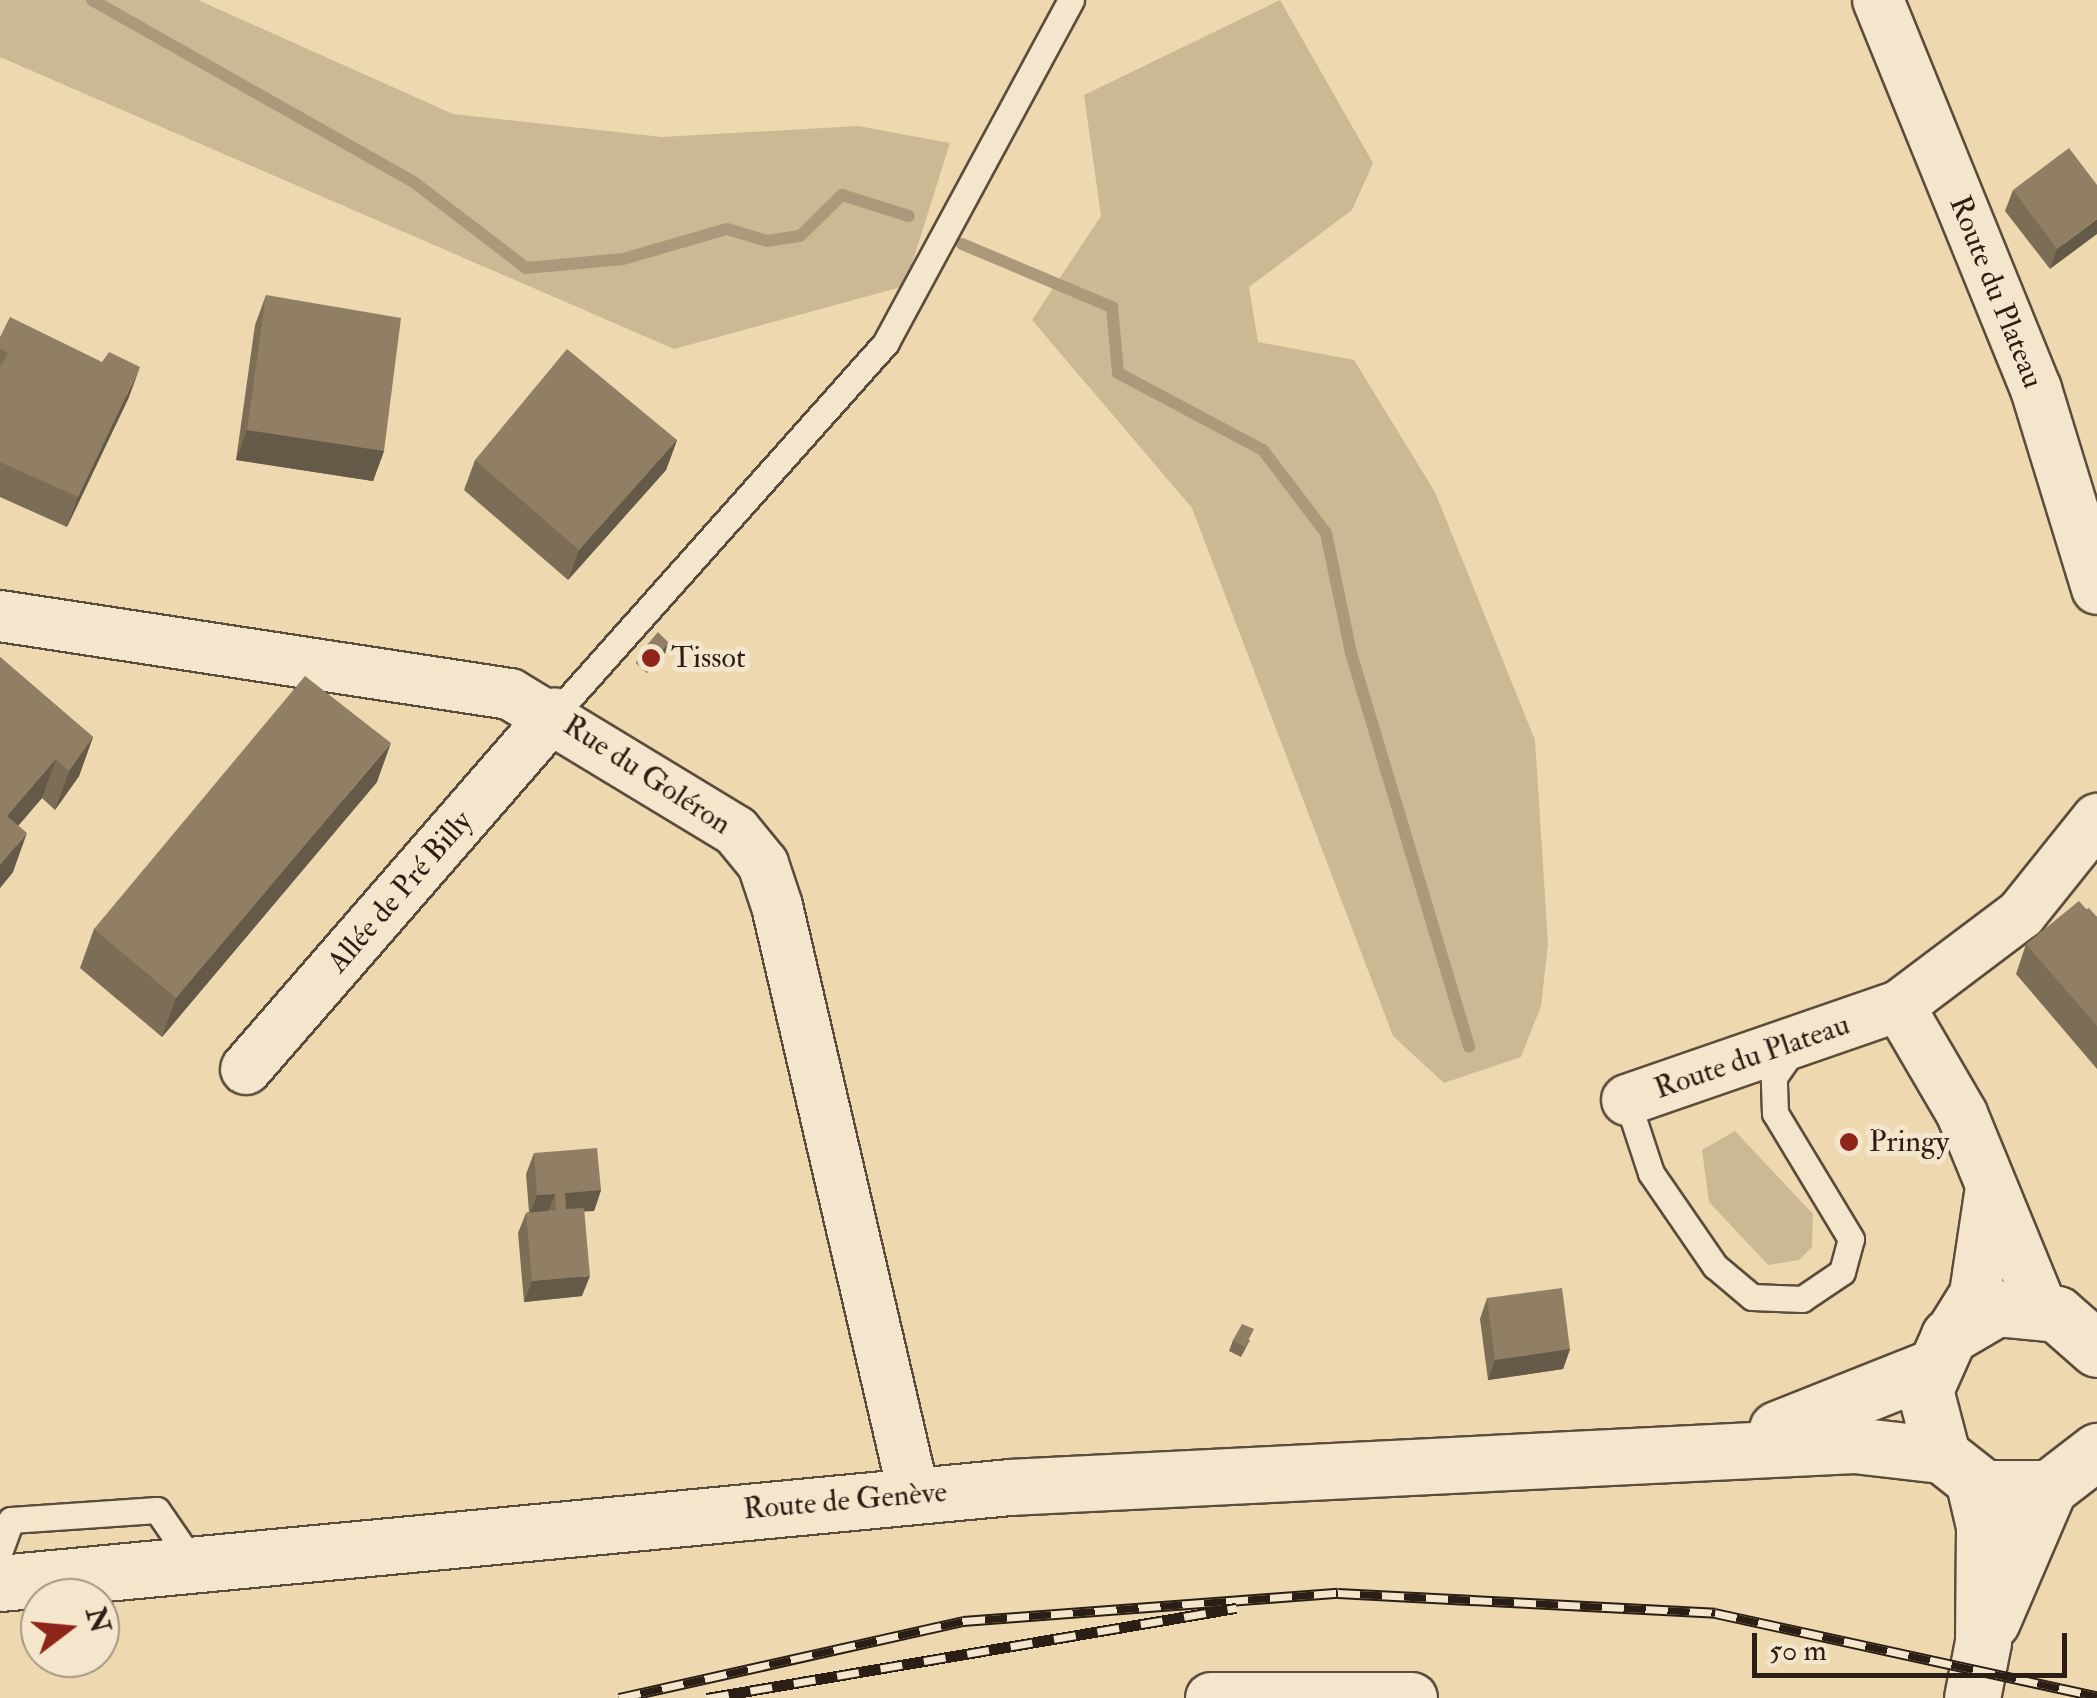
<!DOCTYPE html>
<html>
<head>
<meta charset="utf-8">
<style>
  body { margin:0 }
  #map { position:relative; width:2097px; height:1698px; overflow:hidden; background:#eed8b0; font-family:"IM FELL Double Pica",serif }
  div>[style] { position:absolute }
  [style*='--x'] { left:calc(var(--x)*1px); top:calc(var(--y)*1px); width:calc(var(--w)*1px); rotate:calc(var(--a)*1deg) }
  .green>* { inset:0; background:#cdb895 }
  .stream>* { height:12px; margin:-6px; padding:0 6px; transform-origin:6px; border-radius:6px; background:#ac997b }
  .roads { filter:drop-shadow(2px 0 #5c4c3b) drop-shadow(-2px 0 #5c4c3b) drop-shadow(0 2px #5c4c3b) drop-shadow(0 -2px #5c4c3b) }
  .lane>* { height:25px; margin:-12.5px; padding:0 12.5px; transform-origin:12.5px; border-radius:12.5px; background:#f4e6cc }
  .street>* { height:50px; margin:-25px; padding:0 25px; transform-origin:25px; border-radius:25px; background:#f4e6cc }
  .secondary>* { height:55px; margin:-27.5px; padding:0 27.5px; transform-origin:27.5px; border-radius:27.5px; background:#f4e6cc }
  .rail>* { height:11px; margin-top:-5.5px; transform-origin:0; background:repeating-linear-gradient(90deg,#f4e6cc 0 22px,#2b1e14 0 44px); box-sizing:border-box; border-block:2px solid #2b1e14 }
  .wall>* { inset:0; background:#7c6d57 }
  .shaded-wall>* { inset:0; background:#655947 }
  .building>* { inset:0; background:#907f65 }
  .dots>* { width:28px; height:28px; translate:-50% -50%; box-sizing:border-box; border:5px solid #f4e6cc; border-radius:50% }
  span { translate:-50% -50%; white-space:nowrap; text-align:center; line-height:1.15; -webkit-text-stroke:10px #f4e6cc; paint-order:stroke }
  .street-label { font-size:30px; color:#2b1e14 }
  .poi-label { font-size:30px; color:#2b1e14 }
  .left { translate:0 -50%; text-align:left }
  .north { position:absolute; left:20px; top:1578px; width:100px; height:100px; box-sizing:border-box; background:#f4e6cc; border:2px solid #a49682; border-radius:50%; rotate:74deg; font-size:28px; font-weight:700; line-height:40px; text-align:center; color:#2b1e14 }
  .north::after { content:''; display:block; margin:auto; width:35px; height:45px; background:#8f2418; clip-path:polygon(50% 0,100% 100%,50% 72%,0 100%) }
  .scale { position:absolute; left:1752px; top:1633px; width:315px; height:45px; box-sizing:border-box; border:5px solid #2b1e14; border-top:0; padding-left:12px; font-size:30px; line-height:35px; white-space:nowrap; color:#2b1e14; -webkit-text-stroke:8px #f4e6cc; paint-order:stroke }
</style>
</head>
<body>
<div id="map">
  <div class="green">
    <div style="clip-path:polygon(0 0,198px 0,453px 114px,662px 137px,858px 126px,950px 143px,905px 286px,674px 349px,0 57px)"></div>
    <div style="clip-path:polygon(1280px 0,1373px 163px,1352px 210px,1249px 287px,1258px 342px,1354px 360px,1435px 492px,1535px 740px,1548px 944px,1541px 1006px,1521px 1057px,1444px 1083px,1393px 1036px,1192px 508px,1032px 320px,1101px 216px,1084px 95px)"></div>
    <div style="clip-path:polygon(1735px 1131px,1813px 1214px,1812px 1247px,1799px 1260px,1768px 1265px,1709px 1202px,1702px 1150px)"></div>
  </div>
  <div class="stream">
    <div style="--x:92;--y:0;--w:371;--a:29.5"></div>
    <div style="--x:415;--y:183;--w:140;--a:37.4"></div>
    <div style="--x:526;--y:268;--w:97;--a:-5.3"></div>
    <div style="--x:623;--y:259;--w:108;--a:-16.1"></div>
    <div style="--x:727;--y:229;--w:42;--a:16.7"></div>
    <div style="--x:767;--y:241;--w:33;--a:-9"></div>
    <div style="--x:800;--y:236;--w:59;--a:-44.3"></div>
    <div style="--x:842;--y:195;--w:70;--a:17.4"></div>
    <div style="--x:962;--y:244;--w:163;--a:22.8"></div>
    <div style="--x:1112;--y:307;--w:66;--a:84.8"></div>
    <div style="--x:1118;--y:373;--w:164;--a:28"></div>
    <div style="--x:1263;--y:450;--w:104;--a:52.8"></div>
    <div style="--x:1326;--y:533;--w:123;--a:78.2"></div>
    <div style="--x:1351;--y:653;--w:411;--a:73.3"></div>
  </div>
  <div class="roads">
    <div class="lane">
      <div style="--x:555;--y:714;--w:498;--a:-48.3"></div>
      <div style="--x:886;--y:342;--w:389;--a:-61.6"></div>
      <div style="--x:1627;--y:1100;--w:77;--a:71.8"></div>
      <div style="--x:1651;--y:1173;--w:113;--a:55.5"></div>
      <div style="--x:1715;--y:1266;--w:48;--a:40"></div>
      <div style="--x:1752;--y:1297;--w:50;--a:2.3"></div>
      <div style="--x:1802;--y:1299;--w:48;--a:-34"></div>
      <div style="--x:1842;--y:1272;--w:34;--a:-75"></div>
      <div style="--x:1851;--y:1239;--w:147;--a:-121.1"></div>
      <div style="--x:1775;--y:1113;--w:36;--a:-92"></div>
      <div style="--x:1774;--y:1077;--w:35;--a:-55"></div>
      <div style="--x:0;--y:1550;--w:32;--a:-70"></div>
      <div style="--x:11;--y:1520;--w:146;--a:-3.9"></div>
      <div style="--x:157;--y:1510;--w:65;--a:55.6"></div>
    </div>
    <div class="street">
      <div style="--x:1878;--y:0;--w:420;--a:67.9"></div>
      <div style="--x:2036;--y:389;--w:209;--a:73"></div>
      <div style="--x:0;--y:616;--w:516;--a:8.7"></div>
      <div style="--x:510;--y:694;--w:264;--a:31.2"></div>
      <div style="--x:736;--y:831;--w:43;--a:50.7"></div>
      <div style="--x:763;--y:864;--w:44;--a:71.6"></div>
      <div style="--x:777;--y:906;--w:605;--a:76.91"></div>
      <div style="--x:1899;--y:1006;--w:125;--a:59.7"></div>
      <div style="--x:1962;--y:1114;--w:211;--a:67.7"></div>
      <div style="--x:246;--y:1069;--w:471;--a:-49"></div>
      <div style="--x:1627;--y:1100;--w:288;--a:-19.1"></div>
      <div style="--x:1899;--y:1006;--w:153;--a:-37"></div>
      <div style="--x:2021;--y:914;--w:122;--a:-51.3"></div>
      <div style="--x:1949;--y:1336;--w:49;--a:-58.2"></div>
      <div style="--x:1975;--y:1294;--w:101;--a:-81.5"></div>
      <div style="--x:1211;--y:1698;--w:201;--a:0"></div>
    </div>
    <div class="secondary">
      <div style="--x:2097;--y:1349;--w:53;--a:-138.8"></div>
      <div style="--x:2057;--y:1314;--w:60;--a:-174.3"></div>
      <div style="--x:1997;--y:1308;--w:56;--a:149.7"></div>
      <div style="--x:1949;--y:1336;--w:59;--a:114"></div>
      <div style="--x:1925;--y:1390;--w:67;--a:75.3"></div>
      <div style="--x:1942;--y:1455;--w:53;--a:38.2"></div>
      <div style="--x:1984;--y:1488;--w:65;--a:0"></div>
      <div style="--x:2049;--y:1488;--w:61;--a:-37.6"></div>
      <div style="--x:1777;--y:1429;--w:165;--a:-21.7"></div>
      <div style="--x:0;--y:1583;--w:1014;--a:-5.43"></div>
      <div style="--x:1009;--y:1487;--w:846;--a:-2.85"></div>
      <div style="--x:1854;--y:1445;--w:89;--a:6.5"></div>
      <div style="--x:1992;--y:1621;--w:145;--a:-66.8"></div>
      <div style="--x:1972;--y:1698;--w:57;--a:-78.9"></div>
      <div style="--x:1983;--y:1642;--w:116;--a:-89.5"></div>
      <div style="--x:1984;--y:1526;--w:44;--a:-103.1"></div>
    </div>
  </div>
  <div class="rail">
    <div style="--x:619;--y:1698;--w:353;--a:-12.6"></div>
    <div style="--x:963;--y:1621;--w:376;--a:-4.3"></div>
    <div style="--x:1338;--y:1593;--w:378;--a:3"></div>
    <div style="--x:1715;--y:1613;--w:391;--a:12.3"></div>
    <div style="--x:707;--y:1698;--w:537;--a:-9.66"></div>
  </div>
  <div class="wall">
    <div style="clip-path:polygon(2097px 185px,2050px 269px,2005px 211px,2013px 190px)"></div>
    <div style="clip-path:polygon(266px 295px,384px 451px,373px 481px,236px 460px,255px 325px)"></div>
    <div style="clip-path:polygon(0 337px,129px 397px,67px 527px,0 497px)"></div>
    <div style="clip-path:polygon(677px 440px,666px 470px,568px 580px,464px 490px,475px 460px)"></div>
    <div style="clip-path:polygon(669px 643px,665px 653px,647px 673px,636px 663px,640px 653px)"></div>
    <div style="clip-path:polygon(0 657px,93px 737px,79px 776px,55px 810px,42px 798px,18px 826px,13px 872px,0 888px)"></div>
    <div style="clip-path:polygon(377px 782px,162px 1037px,80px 968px,94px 929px)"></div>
    <div style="clip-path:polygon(2087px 909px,2097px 917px,2097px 1069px,2016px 974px,2026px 944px)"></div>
    <div style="clip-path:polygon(534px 1153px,601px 1190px,594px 1211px,584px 1211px,582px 1296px,524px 1302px,518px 1233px,526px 1213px,529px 1212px,526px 1174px)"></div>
    <div style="clip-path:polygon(1487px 1298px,1570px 1349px,1563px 1369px,1488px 1380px,1480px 1319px)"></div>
    <div style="clip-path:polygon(1233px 1340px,1250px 1340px,1241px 1357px,1229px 1351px)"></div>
  </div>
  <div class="shaded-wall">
    <div style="clip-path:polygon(2097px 219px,2097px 234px,2050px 269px,2057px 249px)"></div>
    <div style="clip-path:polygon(140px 367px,129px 397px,67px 527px,78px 497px)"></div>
    <div style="clip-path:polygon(247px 430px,384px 451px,373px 481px,236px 460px)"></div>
    <div style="clip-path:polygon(677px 440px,666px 470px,568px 580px,579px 550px)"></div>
    <div style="clip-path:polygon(669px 643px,665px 653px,647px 673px,651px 663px)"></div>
    <div style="clip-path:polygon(93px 737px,79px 776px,55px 810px,69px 771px)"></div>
    <div style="clip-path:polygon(391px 743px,377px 782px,162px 1037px,176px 998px)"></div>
    <div style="clip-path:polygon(56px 759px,42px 798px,0 847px,7px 816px)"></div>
    <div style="clip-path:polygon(27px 833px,13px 872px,0 888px,0 865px)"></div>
    <div style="clip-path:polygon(601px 1190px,594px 1211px,557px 1213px,565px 1193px)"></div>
    <div style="clip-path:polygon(555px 1194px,547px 1214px,529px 1216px,537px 1195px)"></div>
    <div style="clip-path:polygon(590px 1276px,582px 1296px,524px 1302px,532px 1281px)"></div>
    <div style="clip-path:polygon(1570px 1349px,1563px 1369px,1488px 1380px,1495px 1360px)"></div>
  </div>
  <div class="building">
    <div style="clip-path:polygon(2069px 148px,2097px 185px,2097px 219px,2057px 249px,2013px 190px)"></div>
    <div style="clip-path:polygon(266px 295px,401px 318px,384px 451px,247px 430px)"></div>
    <div style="clip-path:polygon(10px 317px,102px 362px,109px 352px,140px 367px,78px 497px,0 462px,0 367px,8px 353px,0 349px,0 337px)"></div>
    <div style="clip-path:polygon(567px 349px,677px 440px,579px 550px,475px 460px)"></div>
    <div style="clip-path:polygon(658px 632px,669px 643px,651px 663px,640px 653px)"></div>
    <div style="clip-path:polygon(0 657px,93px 737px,69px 771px,56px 759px,7px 816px,27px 833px,0 865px)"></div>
    <div style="clip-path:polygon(305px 676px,391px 743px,176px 998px,94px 929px)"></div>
    <div style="clip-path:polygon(2079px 901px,2097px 921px,2097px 1026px,2026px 944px)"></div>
    <div style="clip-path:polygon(2089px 908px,2097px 917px,2097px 921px,2087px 909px)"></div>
    <div style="clip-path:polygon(597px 1148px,601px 1190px,565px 1193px,566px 1209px,584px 1208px,590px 1276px,532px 1281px,526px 1213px,556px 1210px,555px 1194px,537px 1195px,534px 1153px)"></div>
    <div style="clip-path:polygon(1562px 1288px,1570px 1349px,1495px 1360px,1487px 1298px)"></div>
    <div style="clip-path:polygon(1242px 1324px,1254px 1329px,1245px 1347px,1233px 1340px)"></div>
  </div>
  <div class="dots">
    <div style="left:651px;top:658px;background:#8f2418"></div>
    <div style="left:1849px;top:1142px;background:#8f2418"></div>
  </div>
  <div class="street-label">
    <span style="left:1996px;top:292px;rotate:68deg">Route du Plateau</span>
    <span style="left:647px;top:775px;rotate:33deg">Rue du Goléron</span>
    <span style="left:400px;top:892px;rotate:-49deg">Allée de Pré Billy</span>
    <span style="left:1752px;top:1057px;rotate:-19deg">Route du Plateau</span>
    <span style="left:845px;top:1501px;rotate:-5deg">Route de Genève</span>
  </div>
  <div class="poi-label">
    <span class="left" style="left:671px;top:658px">Tissot</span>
    <span class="left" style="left:1869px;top:1142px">Pringy</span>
  </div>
  <div class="north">N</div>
  <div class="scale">50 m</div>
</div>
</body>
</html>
